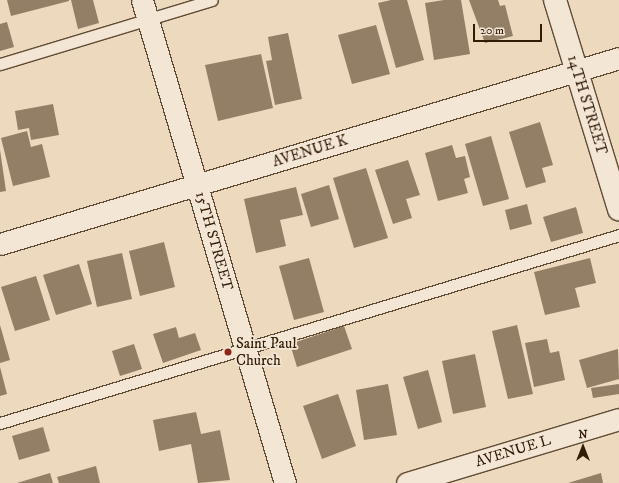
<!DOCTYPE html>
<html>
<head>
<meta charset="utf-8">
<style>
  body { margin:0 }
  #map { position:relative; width:619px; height:483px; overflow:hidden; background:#ecd9be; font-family:"IM FELL DW Pica",serif }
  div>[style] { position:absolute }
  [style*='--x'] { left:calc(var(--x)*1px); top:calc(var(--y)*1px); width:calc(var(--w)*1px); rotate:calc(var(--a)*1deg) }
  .building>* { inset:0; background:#937e66 }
  .roads { filter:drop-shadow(1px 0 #614b34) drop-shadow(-1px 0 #614b34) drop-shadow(0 1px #614b34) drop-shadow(0 -1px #614b34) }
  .service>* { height:11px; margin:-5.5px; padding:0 5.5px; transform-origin:5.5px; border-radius:5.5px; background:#f3e6d5 }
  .minor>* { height:21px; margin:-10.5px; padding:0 10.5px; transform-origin:10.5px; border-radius:10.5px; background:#f3e6d5 }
  .secondary>* { height:22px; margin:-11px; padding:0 11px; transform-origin:11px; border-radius:11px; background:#f3e6d5 }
  .dots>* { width:11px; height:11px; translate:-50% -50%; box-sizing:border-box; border:2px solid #f3e6d5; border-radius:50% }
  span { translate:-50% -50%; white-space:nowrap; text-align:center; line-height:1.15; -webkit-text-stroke:3.5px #f3e6d5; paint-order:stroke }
  .street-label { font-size:15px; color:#331c06 }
  .poi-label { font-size:15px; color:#331c06 }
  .left { translate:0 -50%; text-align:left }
  .north { position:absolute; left:563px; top:427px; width:40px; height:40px; -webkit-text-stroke:3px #f3e6d5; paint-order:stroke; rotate:0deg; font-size:11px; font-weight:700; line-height:16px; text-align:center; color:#331c06 }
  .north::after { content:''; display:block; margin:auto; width:14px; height:18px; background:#331c06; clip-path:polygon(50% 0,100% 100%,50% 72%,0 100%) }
  .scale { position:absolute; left:473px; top:24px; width:69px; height:18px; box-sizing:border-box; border:2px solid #331c06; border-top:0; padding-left:5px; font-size:12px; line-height:14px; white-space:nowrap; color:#331c06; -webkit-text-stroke:3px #f3e6d5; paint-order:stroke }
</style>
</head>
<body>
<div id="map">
  <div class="building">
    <div style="clip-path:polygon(7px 0,69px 0,69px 1px,11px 16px)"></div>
    <div style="clip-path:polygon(71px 0,93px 0,99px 23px,78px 29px)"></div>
    <div style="clip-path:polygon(391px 0,407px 0,424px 60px,396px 68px,378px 3px)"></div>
    <div style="clip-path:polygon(444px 0,461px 0,470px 54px,434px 60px,425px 3px)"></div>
    <div style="clip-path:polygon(469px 0,498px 0,500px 6px,505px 5px,513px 36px,485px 43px)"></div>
    <div style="clip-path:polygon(7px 22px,14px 47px,0 51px,0 24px)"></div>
    <div style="clip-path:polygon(376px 25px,390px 74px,352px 84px,338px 35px)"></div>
    <div style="clip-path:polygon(288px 33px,302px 99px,275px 105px,266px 61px,272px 60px,268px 37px)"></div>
    <div style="clip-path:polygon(261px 54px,273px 108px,218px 121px,205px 65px)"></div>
    <div style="clip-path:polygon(53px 104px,59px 135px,31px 140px,29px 128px,18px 130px,15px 111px)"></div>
    <div style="clip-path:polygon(540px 122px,553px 165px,542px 168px,546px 182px,526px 188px,509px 132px)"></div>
    <div style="clip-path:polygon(27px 131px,31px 147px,42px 144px,50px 177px,13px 186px,1px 138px)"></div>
    <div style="clip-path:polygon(491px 136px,509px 199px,483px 206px,465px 144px)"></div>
    <div style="clip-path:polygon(452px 145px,456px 158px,465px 156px,470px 177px,464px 179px,468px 193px,438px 201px,425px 153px)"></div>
    <div style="clip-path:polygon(0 150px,6px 191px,0 192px)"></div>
    <div style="clip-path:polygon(408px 160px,420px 195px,406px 199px,412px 218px,393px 224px,375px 170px)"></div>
    <div style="clip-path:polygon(366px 168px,388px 238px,354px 248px,333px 178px)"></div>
    <div style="clip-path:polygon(329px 185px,339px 219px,311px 227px,301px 194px)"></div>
    <div style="clip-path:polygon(296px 187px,303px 215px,280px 220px,286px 246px,256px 253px,244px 199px)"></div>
    <div style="clip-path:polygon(527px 204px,532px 224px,510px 230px,505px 210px)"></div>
    <div style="clip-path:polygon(576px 207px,583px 233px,551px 242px,543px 217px)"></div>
    <div style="clip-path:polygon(164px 242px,175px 287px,140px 296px,129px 251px)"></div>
    <div style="clip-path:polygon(122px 253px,132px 299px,97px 307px,87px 261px)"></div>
    <div style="clip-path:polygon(309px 258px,324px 312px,294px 320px,279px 266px)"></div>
    <div style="clip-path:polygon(590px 258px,596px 283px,575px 288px,580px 307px,545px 315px,534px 272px)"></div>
    <div style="clip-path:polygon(79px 264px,92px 304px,56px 315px,43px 275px)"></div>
    <div style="clip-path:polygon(36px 276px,50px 320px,15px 331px,1px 287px)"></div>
    <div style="clip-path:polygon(0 325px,10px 360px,0 363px)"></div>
    <div style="clip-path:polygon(517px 325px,533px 394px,508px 399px,492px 331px)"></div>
    <div style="clip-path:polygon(344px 326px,352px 349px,297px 367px,290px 344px)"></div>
    <div style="clip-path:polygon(176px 327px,179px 338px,195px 333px,201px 350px,163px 363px,153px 334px)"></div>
    <div style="clip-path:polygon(547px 339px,550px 353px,559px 351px,565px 380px,534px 387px,525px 343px)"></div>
    <div style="clip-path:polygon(134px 344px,142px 369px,120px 376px,112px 351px)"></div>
    <div style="clip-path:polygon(618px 349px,619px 379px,587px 388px,579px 360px)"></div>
    <div style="clip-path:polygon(475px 354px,486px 407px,453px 414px,442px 361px)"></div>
    <div style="clip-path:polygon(0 367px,7px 394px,0 396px)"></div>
    <div style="clip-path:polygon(428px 370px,442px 422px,418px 429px,403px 377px)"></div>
    <div style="clip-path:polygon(388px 384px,397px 435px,364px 440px,356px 390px)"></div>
    <div style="clip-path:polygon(619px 384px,619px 394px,593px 398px,591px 388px)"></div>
    <div style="clip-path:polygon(338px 394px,356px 446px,322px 459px,303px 406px)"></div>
    <div style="clip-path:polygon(196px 412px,201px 434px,220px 430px,230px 480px,198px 483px,191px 444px,159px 451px,153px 420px)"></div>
    <div style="clip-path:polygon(43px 427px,50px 451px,19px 460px,12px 436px)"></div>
    <div style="clip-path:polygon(96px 466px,100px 483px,59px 483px,57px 477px)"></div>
    <div style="clip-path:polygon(50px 473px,53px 483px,17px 483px)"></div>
    <div style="clip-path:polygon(601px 473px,603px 483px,568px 483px)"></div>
  </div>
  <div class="roads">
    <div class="service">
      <div style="--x:0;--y:64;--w:221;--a:-16.8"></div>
      <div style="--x:0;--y:423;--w:647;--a:-16.89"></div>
    </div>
    <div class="minor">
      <div style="--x:142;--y:0;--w:504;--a:73.51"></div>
      <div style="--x:0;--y:244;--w:646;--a:-16.72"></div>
      <div style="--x:407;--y:483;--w:221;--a:-16.8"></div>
    </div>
    <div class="secondary">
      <div style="--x:555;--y:0;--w:219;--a:73"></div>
    </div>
  </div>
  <div class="dots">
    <div style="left:228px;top:352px;background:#8f2418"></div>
  </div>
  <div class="street-label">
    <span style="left:587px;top:105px;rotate:73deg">14TH STREET</span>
    <span style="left:310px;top:151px;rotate:-17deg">AVENUE K</span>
    <span style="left:214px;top:241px;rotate:74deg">15TH STREET</span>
    <span style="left:513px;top:451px;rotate:-17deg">AVENUE L</span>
  </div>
  <div class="poi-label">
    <span class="left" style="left:236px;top:352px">Saint Paul<br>Church</span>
  </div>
  <div class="north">N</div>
  <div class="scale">20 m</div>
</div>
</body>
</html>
